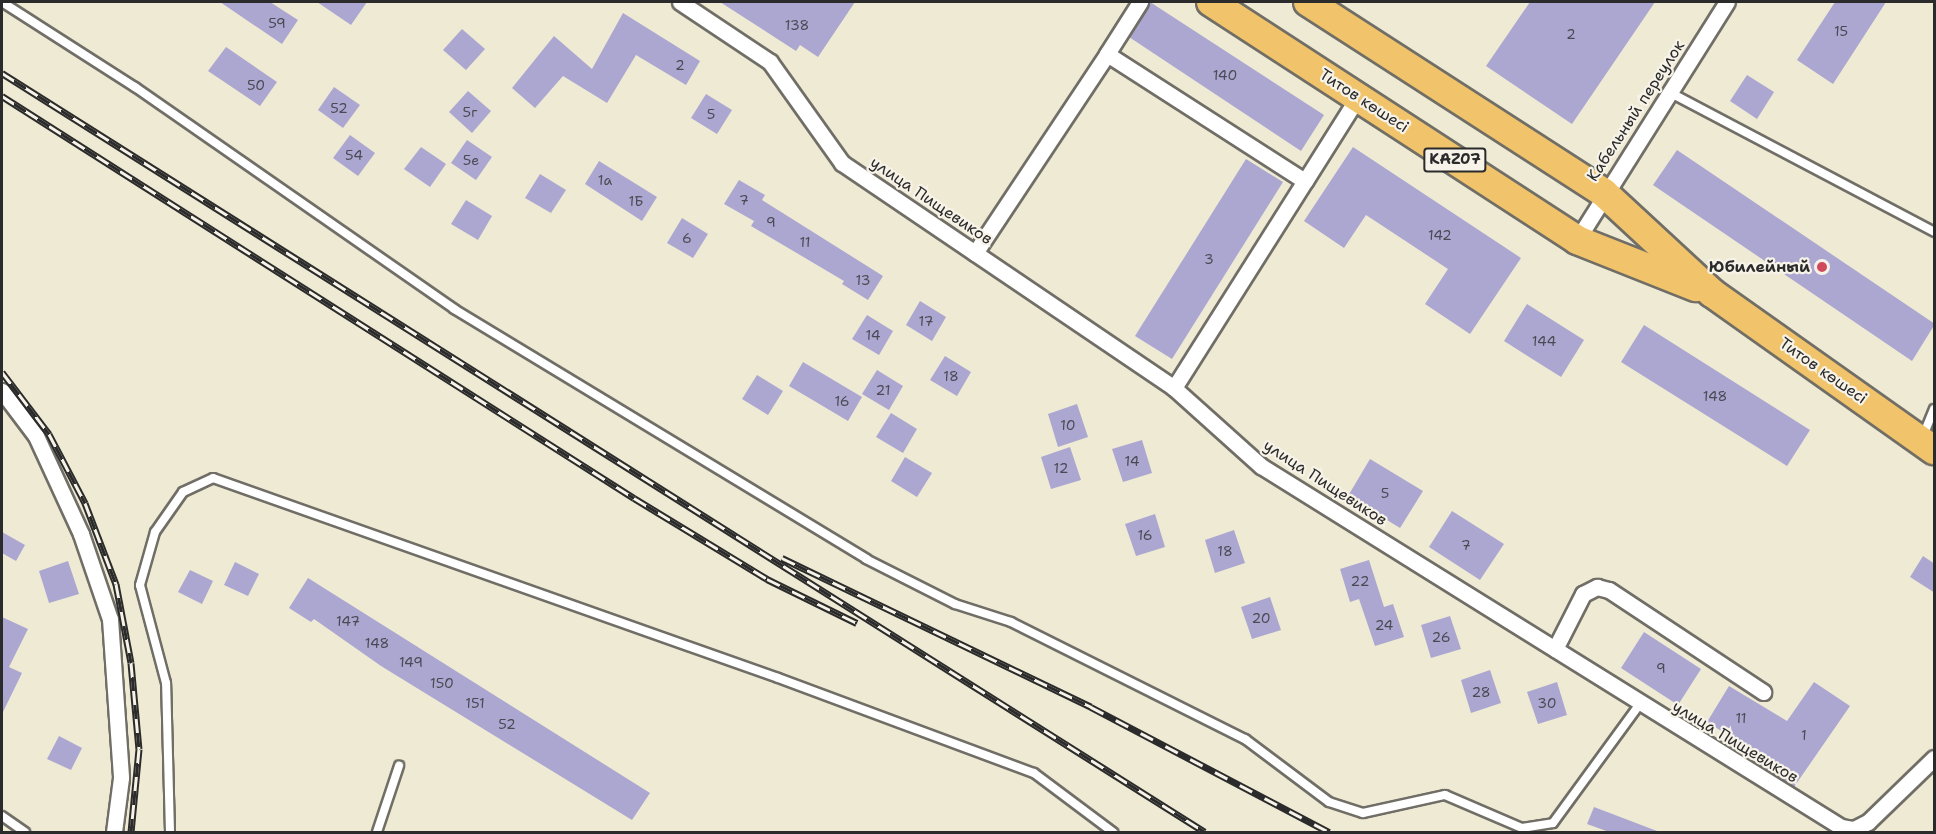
<!DOCTYPE html>
<html>
<head>
<meta charset="utf-8">
<style>
  body { margin:0 }
  #map { position:relative; width:1936px; height:834px; overflow:hidden; background:#efead4; font-family:"Shantell Sans",sans-serif }
  div>[style] { position:absolute }
  [style*='--x'] { left:calc(var(--x)*1px); top:calc(var(--y)*1px); width:calc(var(--w)*1px); rotate:calc(var(--a)*1deg) }
  .building>* { inset:0; background:#aca7d1 }
  .roads { filter:drop-shadow(2px 0 #706e66) drop-shadow(-2px 0 #706e66) drop-shadow(0 2px #706e66) drop-shadow(0 -2px #706e66) }
  .lane>* { height:8px; margin:-4px; padding:0 4px; transform-origin:4px; border-radius:4px; background:#fff }
  .street>* { height:15px; margin:-7.5px; padding:0 7.5px; transform-origin:7.5px; border-radius:7.5px; background:#fff }
  .highway>* { height:28px; margin:-14px; padding:0 14px; transform-origin:14px; border-radius:14px; background:#f1c36a }
  .rail>* { height:7px; margin-top:-3.5px; transform-origin:0; background:repeating-linear-gradient(90deg,#f7f3e8 0 14px,#2b2b2b 0 28px); box-sizing:border-box; border-block:2px solid #2b2b2b }
  .dots>* { width:16px; height:16px; translate:-50% -50%; box-sizing:border-box; border:3px solid #f7f3e8; border-radius:50% }
  span { translate:-50% -50%; white-space:nowrap; text-align:center; line-height:1.15; -webkit-text-stroke:4.5px #f7f3e8; paint-order:stroke }
  .number-label { font-size:14px; color:#4b4a54 }
  .number-label span { -webkit-text-stroke-width:0 }
  .shield-label span { padding:2px 4px; background:#f7f3e8; border:2px solid; border-radius:4px; -webkit-text-stroke-width:0 }
  .shield-label { font-size:15px; color:#2b2b2b; font-weight:700 }
  .street-label { font-size:16px; color:#2b2b2b }
  .poi-label { font-size:16px; color:#2b2b2b; font-weight:700 }
  .right { translate:-100% -50%; text-align:right }
  .frame { position:absolute; inset:0; border:3px solid #2b2b2b; pointer-events:none }
</style>
</head>
<body>
<div id="map">
  <div class="building">
    <div style="clip-path:polygon(220px 2px,270px 2px,298px 20px,282px 44px)"></div>
    <div style="clip-path:polygon(317px 2px,367px 2px,351px 25px)"></div>
    <div style="clip-path:polygon(720px 2px,855px 2px,818px 57px,800px 45px,796px 51px)"></div>
    <div style="clip-path:polygon(1150px 2px,1324px 115px,1301px 151px,1129px 37px)"></div>
    <div style="clip-path:polygon(1530px 2px,1655px 2px,1572px 124px,1486px 66px)"></div>
    <div style="clip-path:polygon(1835px 2px,1886px 2px,1833px 84px,1797px 60px)"></div>
    <div style="clip-path:polygon(623px 13px,700px 61px,686px 85px,636px 55px,607px 103px,563px 76px,535px 108px,512px 88px,554px 36px,592px 69px)"></div>
    <div style="clip-path:polygon(462px 29px,485px 49px,466px 70px,443px 50px)"></div>
    <div style="clip-path:polygon(226px 47px,277px 82px,260px 106px,208px 71px)"></div>
    <div style="clip-path:polygon(1747px 75px,1774px 92px,1757px 119px,1730px 101px)"></div>
    <div style="clip-path:polygon(334px 87px,360px 105px,343px 128px,318px 110px)"></div>
    <div style="clip-path:polygon(468px 91px,491px 111px,472px 133px,449px 112px)"></div>
    <div style="clip-path:polygon(706px 94px,732px 110px,717px 134px,691px 118px)"></div>
    <div style="clip-path:polygon(350px 135px,375px 153px,358px 176px,333px 158px)"></div>
    <div style="clip-path:polygon(467px 140px,492px 157px,476px 180px,451px 163px)"></div>
    <div style="clip-path:polygon(421px 147px,446px 164px,430px 187px,404px 169px)"></div>
    <div style="clip-path:polygon(1353px 147px,1521px 258px,1470px 334px,1425px 304px,1448px 269px,1366px 215px,1344px 248px,1304px 221px)"></div>
    <div style="clip-path:polygon(1677px 150px,1935px 324px,1912px 361px,1653px 185px)"></div>
    <div style="clip-path:polygon(1246px 159px,1283px 182px,1172px 359px,1135px 336px)"></div>
    <div style="clip-path:polygon(599px 161px,657px 197px,642px 221px,585px 184px)"></div>
    <div style="clip-path:polygon(540px 174px,566px 190px,551px 213px,525px 198px)"></div>
    <div style="clip-path:polygon(739px 180px,765px 195px,762px 200px,883px 276px,868px 300px,842px 284px,844px 281px,751px 226px,754px 221px,724px 204px)"></div>
    <div style="clip-path:polygon(466px 200px,492px 216px,478px 240px,451px 224px)"></div>
    <div style="clip-path:polygon(682px 218px,708px 234px,693px 258px,667px 243px)"></div>
    <div style="clip-path:polygon(920px 301px,946px 317px,932px 341px,906px 325px)"></div>
    <div style="clip-path:polygon(1527px 304px,1584px 340px,1561px 377px,1504px 341px)"></div>
    <div style="clip-path:polygon(867px 315px,893px 331px,879px 355px,852px 339px)"></div>
    <div style="clip-path:polygon(1644px 325px,1810px 430px,1787px 466px,1621px 362px)"></div>
    <div style="clip-path:polygon(945px 356px,971px 372px,957px 396px,930px 380px)"></div>
    <div style="clip-path:polygon(803px 362px,862px 397px,848px 421px,789px 386px)"></div>
    <div style="clip-path:polygon(877px 370px,903px 386px,889px 410px,862px 394px)"></div>
    <div style="clip-path:polygon(757px 375px,783px 391px,768px 415px,742px 399px)"></div>
    <div style="clip-path:polygon(1077px 404px,1088px 437px,1058px 447px,1048px 414px)"></div>
    <div style="clip-path:polygon(891px 413px,917px 429px,903px 453px,876px 437px)"></div>
    <div style="clip-path:polygon(1142px 440px,1152px 473px,1123px 482px,1112px 449px)"></div>
    <div style="clip-path:polygon(1070px 447px,1081px 480px,1051px 489px,1041px 457px)"></div>
    <div style="clip-path:polygon(905px 457px,932px 473px,917px 497px,891px 481px)"></div>
    <div style="clip-path:polygon(1370px 459px,1423px 491px,1400px 528px,1348px 496px)"></div>
    <div style="clip-path:polygon(1452px 511px,1504px 544px,1480px 580px,1429px 547px)"></div>
    <div style="clip-path:polygon(1155px 514px,1165px 547px,1136px 556px,1125px 524px)"></div>
    <div style="clip-path:polygon(1234px 530px,1245px 563px,1215px 573px,1205px 540px)"></div>
    <div style="clip-path:polygon(2px 532px,25px 545px,16px 561px,2px 553px)"></div>
    <div style="clip-path:polygon(1923px 556px,1935px 564px,1935px 593px,1910px 577px)"></div>
    <div style="clip-path:polygon(1369px 560px,1384px 607px,1393px 604px,1404px 637px,1375px 646px,1359px 599px,1350px 602px,1340px 569px)"></div>
    <div style="clip-path:polygon(68px 561px,79px 594px,49px 603px,39px 571px)"></div>
    <div style="clip-path:polygon(235px 562px,259px 574px,248px 596px,224px 585px)"></div>
    <div style="clip-path:polygon(190px 570px,213px 581px,202px 604px,178px 592px)"></div>
    <div style="clip-path:polygon(308px 578px,650px 793px,632px 820px,381px 666px,314px 619px,311px 622px,289px 608px)"></div>
    <div style="clip-path:polygon(1270px 597px,1281px 630px,1252px 639px,1241px 607px)"></div>
    <div style="clip-path:polygon(1450px 616px,1461px 649px,1431px 658px,1421px 625px)"></div>
    <div style="clip-path:polygon(2px 617px,28px 629px,9px 667px,22px 673px,2px 714px)"></div>
    <div style="clip-path:polygon(1644px 632px,1701px 669px,1678px 705px,1621px 668px)"></div>
    <div style="clip-path:polygon(1490px 670px,1501px 703px,1471px 713px,1461px 680px)"></div>
    <div style="clip-path:polygon(1557px 682px,1567px 715px,1538px 724px,1527px 692px)"></div>
    <div style="clip-path:polygon(1814px 682px,1850px 706px,1794px 787px,1758px 763px,1763px 757px,1707px 722px,1729px 686px,1787px 721px)"></div>
    <div style="clip-path:polygon(59px 736px,82px 748px,71px 770px,47px 759px)"></div>
    <div style="clip-path:polygon(1594px 807px,1657px 831px,1657px 832px,1609px 832px,1587px 824px)"></div>
  </div>
  <div class="roads">
    <div class="lane">
      <div style="--x:2;--y:2;--w:158;--a:32.6"></div>
      <div style="--x:135;--y:87;--w:389;--a:34.8"></div>
      <div style="--x:454;--y:309;--w:482;--a:31.2"></div>
      <div style="--x:866;--y:559;--w:100;--a:26.8"></div>
      <div style="--x:955;--y:604;--w:59;--a:17.8"></div>
      <div style="--x:1011;--y:622;--w:262;--a:26.6"></div>
      <div style="--x:1245;--y:739;--w:105;--a:36.9"></div>
      <div style="--x:1329;--y:802;--w:36;--a:18"></div>
      <div style="--x:1363;--y:813;--w:84;--a:-12.4"></div>
      <div style="--x:1445;--y:795;--w:84;--a:23.2"></div>
      <div style="--x:1522;--y:828;--w:31;--a:-9"></div>
      <div style="--x:1553;--y:823;--w:146;--a:-53.9"></div>
      <div style="--x:1669;--y:92;--w:300;--a:27.8"></div>
      <div style="--x:1923;--y:436;--w:29;--a:-68"></div>
      <div style="--x:2;--y:816;--w:28;--a:35"></div>
      <div style="--x:170;--y:832;--w:149;--a:-91.5"></div>
      <div style="--x:166;--y:683;--w:101;--a:-104.9"></div>
      <div style="--x:140;--y:585;--w:55;--a:-74.2"></div>
      <div style="--x:155;--y:532;--w:49;--a:-55"></div>
      <div style="--x:183;--y:492;--w:33;--a:-25"></div>
      <div style="--x:213;--y:478;--w:599;--a:19.49"></div>
      <div style="--x:778;--y:678;--w:273;--a:20.4"></div>
      <div style="--x:1034;--y:773;--w:99;--a:36.8"></div>
      <div style="--x:377;--y:832;--w:70;--a:-71.6"></div>
    </div>
    <div class="street">
      <div style="--x:680;--y:2;--w:108;--a:33.7"></div>
      <div style="--x:770;--y:62;--w:124;--a:54.5"></div>
      <div style="--x:842;--y:163;--w:401;--a:34.1"></div>
      <div style="--x:1174;--y:388;--w:117;--a:41.9"></div>
      <div style="--x:1261;--y:466;--w:683;--a:31.9"></div>
      <div style="--x:1841;--y:827;--w:13;--a:9"></div>
      <div style="--x:1854;--y:829;--w:16;--a:-27"></div>
      <div style="--x:1868;--y:822;--w:92;--a:-44.1"></div>
      <div style="--x:1140;--y:2;--w:62;--a:122.4"></div>
      <div style="--x:1107;--y:54;--w:235;--a:32.7"></div>
      <div style="--x:1305;--y:181;--w:99;--a:-57.8"></div>
      <div style="--x:1577;--y:240;--w:281;--a:-57.8"></div>
      <div style="--x:975;--y:253;--w:239;--a:-56.4"></div>
      <div style="--x:1174;--y:388;--w:245;--a:-57.7"></div>
      <div style="--x:2;--y:391;--w:56;--a:52.9"></div>
      <div style="--x:36;--y:436;--w:108;--a:65.3"></div>
      <div style="--x:81;--y:534;--w:90;--a:71.2"></div>
      <div style="--x:110;--y:619;--w:159;--a:86"></div>
      <div style="--x:121;--y:778;--w:54;--a:97.4"></div>
      <div style="--x:1555;--y:649;--w:62;--a:-63"></div>
      <div style="--x:1583;--y:594;--w:16;--a:-27"></div>
      <div style="--x:1597;--y:587;--w:12;--a:14"></div>
      <div style="--x:1609;--y:590;--w:185;--a:33.5"></div>
    </div>
    <div class="highway">
      <div style="--x:1211;--y:2;--w:437;--a:33"></div>
      <div style="--x:1577;--y:240;--w:128;--a:21.6"></div>
      <div style="--x:1308;--y:2;--w:352;--a:32.8"></div>
      <div style="--x:1604;--y:193;--w:147;--a:42.8"></div>
      <div style="--x:1712;--y:293;--w:272;--a:35.3"></div>
    </div>
  </div>
  <div class="rail">
    <div style="--x:2;--y:73;--w:1422;--a:32.25"></div>
    <div style="--x:2;--y:96;--w:749;--a:32.46"></div>
    <div style="--x:634;--y:498;--w:156;--a:31.3"></div>
    <div style="--x:767;--y:579;--w:100;--a:26.1"></div>
    <div style="--x:2;--y:372;--w:78;--a:52.8"></div>
    <div style="--x:49;--y:434;--w:78;--a:62.4"></div>
    <div style="--x:85;--y:503;--w:87;--a:69.1"></div>
    <div style="--x:116;--y:584;--w:80;--a:79.2"></div>
    <div style="--x:131;--y:663;--w:86;--a:84.7"></div>
    <div style="--x:139;--y:749;--w:83;--a:95.5"></div>
    <div style="--x:782;--y:558;--w:343;--a:25.7"></div>
    <div style="--x:1091;--y:707;--w:269;--a:27.7"></div>
  </div>
  <div class="dots">
    <div style="left:1822px;top:267px;background:#d1495b"></div>
  </div>
  <div class="number-label">
    <span style="left:277px;top:23px">59</span>
    <span style="left:797px;top:25px">138</span>
    <span style="left:1841px;top:31px">15</span>
    <span style="left:1571px;top:34px">2</span>
    <span style="left:680px;top:65px">2</span>
    <span style="left:1225px;top:75px">140</span>
    <span style="left:256px;top:85px">50</span>
    <span style="left:339px;top:108px">52</span>
    <span style="left:470px;top:112px">5г</span>
    <span style="left:711px;top:114px">5</span>
    <span style="left:354px;top:155px">54</span>
    <span style="left:471px;top:160px">5е</span>
    <span style="left:605px;top:180px">1а</span>
    <span style="left:744px;top:200px">7</span>
    <span style="left:636px;top:201px">1Б</span>
    <span style="left:771px;top:222px">9</span>
    <span style="left:1440px;top:235px">142</span>
    <span style="left:687px;top:238px">6</span>
    <span style="left:805px;top:242px">11</span>
    <span style="left:1209px;top:259px">3</span>
    <span style="left:863px;top:280px">13</span>
    <span style="left:926px;top:321px">17</span>
    <span style="left:873px;top:335px">14</span>
    <span style="left:1544px;top:341px">144</span>
    <span style="left:951px;top:376px">18</span>
    <span style="left:883px;top:390px">21</span>
    <span style="left:1715px;top:396px">148</span>
    <span style="left:842px;top:401px">16</span>
    <span style="left:1068px;top:425px">10</span>
    <span style="left:1132px;top:461px">14</span>
    <span style="left:1061px;top:468px">12</span>
    <span style="left:1385px;top:493px">5</span>
    <span style="left:1145px;top:535px">16</span>
    <span style="left:1466px;top:545px">7</span>
    <span style="left:1225px;top:551px">18</span>
    <span style="left:1360px;top:581px">22</span>
    <span style="left:1261px;top:618px">20</span>
    <span style="left:348px;top:621px">147</span>
    <span style="left:1384px;top:625px">24</span>
    <span style="left:1441px;top:637px">26</span>
    <span style="left:377px;top:643px">148</span>
    <span style="left:411px;top:662px">149</span>
    <span style="left:1661px;top:668px">9</span>
    <span style="left:442px;top:683px">150</span>
    <span style="left:1481px;top:692px">28</span>
    <span style="left:475px;top:703px">151</span>
    <span style="left:1547px;top:703px">30</span>
    <span style="left:1741px;top:718px">11</span>
    <span style="left:507px;top:724px">52</span>
    <span style="left:1804px;top:735px">1</span>
  </div>
  <div class="shield-label">
    <span style="left:1455px;top:160px">KAZ07</span>
  </div>
  <div class="street-label">
    <span style="left:1364px;top:101px;rotate:33deg">Титов көшесі</span>
    <span style="left:1636px;top:111px;rotate:-57deg">Кабельный переулок</span>
    <span style="left:931px;top:201px;rotate:34deg">улица Пищевиков</span>
    <span style="left:1823px;top:371px;rotate:35deg">Титов көшесі</span>
    <span style="left:1325px;top:483px;rotate:33deg">улица Пищевиков</span>
    <span style="left:1735px;top:742px;rotate:31deg">улица Пищевиков</span>
  </div>
  <div class="poi-label">
    <span class="right" style="left:1810px;top:267px">Юбилейный</span>
  </div>
  <div class="frame"></div>
</div>
</body>
</html>
